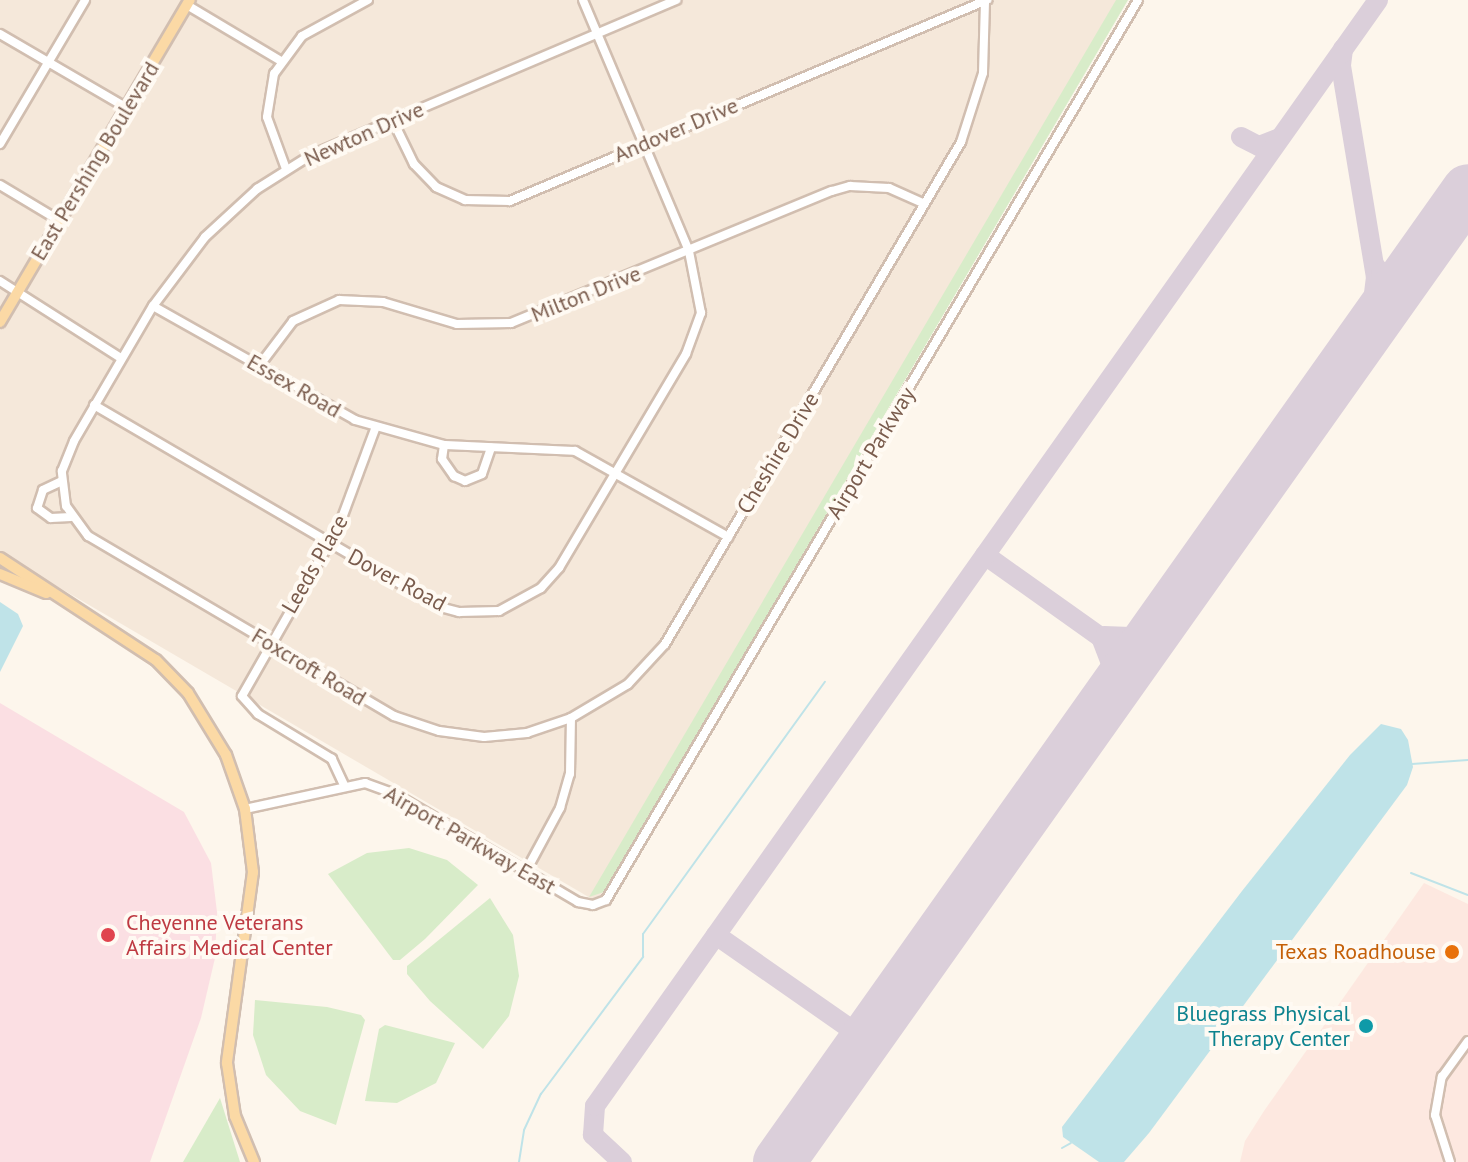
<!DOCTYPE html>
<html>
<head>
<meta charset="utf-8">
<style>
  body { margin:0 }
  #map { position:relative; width:1468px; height:1162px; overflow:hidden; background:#fdf6ec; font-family:"PT Sans",sans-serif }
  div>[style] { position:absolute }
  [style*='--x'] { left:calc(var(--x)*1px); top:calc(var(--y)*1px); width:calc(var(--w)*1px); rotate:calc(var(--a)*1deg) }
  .residential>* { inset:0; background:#f5e8da }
  .commercial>* { inset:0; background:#fde8e0 }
  .medical>* { inset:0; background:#fbdfe3 }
  .green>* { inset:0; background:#d8ecc9 }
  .water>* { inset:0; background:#bfe3e8 }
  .stream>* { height:2px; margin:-1px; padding:0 1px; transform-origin:1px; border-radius:1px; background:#bfe3e8 }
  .taxiway>* { height:20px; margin:-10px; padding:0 10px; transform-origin:10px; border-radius:10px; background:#dbcfda }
  .runway>* { height:52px; margin:-26px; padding:0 26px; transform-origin:26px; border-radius:26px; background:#dbcfda }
  .roads { filter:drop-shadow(2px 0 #d1beb0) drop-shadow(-2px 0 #d1beb0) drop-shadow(0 2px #d1beb0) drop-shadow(0 -2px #d1beb0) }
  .minor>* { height:8px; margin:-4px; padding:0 4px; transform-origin:4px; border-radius:4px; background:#fff }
  .major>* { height:10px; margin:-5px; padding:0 5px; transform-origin:5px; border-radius:5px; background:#fbd9a5 }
  .dots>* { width:22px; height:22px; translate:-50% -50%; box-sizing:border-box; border:4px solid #fffaf3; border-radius:50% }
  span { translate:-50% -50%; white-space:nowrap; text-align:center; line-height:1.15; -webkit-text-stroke:8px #fffaf3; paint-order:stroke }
  .street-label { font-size:22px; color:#7a5c4d }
  .health-label { font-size:22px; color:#be3a42 }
  .left { translate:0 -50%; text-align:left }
  .food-label { font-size:22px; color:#c56008 }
  .right { translate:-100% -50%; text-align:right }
  .culture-label { font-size:22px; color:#0d838f }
</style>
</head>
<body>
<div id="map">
  <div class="residential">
    <div style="clip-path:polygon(0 0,1119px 0,603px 894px,592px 899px,0 553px)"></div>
  </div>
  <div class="commercial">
    <div style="clip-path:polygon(1424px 883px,1468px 904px,1468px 1162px,1240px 1162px,1245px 1141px,1264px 1111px)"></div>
  </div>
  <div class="medical">
    <div style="clip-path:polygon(0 703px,184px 812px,211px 863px,217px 912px,215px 958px,201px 1018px,150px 1162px,0 1162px)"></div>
  </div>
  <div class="green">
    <div style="clip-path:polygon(1116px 0,1128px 0,621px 864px,604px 892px,589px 897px)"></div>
    <div style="clip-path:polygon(409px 848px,447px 860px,478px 885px,425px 939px,400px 960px,393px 960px,328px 874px,367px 853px)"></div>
    <div style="clip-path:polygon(490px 898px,513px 935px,519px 976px,509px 1016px,483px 1049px,430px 1001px,407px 974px,407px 966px)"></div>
    <div style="clip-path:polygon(255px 1000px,327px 1007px,361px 1015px,365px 1020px,336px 1125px,300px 1111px,266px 1075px,253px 1035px)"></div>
    <div style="clip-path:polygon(385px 1025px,455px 1043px,436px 1083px,397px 1103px,365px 1101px,379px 1029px)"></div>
    <div style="clip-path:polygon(220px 1098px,240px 1162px,183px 1162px)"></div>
  </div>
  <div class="water">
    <div style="clip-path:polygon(0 602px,18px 614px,23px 626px,0 672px)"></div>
    <div style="clip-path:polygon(1381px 724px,1401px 729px,1408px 740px,1413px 767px,1407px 785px,1149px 1133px,1124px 1162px,1099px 1162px,1063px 1137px,1062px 1127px,1242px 891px,1350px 755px)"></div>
  </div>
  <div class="stream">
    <div style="--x:1412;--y:764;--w:56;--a:-4.1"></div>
    <div style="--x:1411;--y:873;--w:61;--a:21.1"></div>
    <div style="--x:1062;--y:1148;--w:10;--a:-29"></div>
    <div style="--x:519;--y:1162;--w:32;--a:-81"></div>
    <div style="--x:524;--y:1130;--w:40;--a:-65"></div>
    <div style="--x:541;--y:1094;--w:171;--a:-53.3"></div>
    <div style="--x:643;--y:957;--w:23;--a:-90"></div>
    <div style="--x:643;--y:934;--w:311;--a:-54.2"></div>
  </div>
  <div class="taxiway">
    <div style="--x:1343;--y:49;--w:17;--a:97"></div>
    <div style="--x:1341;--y:66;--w:214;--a:80.6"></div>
    <div style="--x:1376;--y:277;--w:39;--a:97"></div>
    <div style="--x:1371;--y:316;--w:34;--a:114"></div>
    <div style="--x:1241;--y:137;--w:20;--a:27"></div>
    <div style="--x:1259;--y:146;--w:22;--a:-21"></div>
    <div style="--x:1375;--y:266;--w:9;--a:49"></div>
    <div style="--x:1381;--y:273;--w:16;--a:7"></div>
    <div style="--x:1397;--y:275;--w:30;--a:-37"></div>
    <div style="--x:985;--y:555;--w:183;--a:35.4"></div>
    <div style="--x:1104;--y:636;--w:33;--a:2"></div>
    <div style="--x:1137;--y:637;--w:34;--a:-34"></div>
    <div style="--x:1102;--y:640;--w:30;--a:69"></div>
    <div style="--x:1113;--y:668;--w:35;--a:103"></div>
    <div style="--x:716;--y:935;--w:166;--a:34.9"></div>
    <div style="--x:852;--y:1030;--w:18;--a:0"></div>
    <div style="--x:870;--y:1030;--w:16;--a:-45"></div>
    <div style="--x:622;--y:1162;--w:40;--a:-137"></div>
    <div style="--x:593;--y:1135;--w:29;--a:-86"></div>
    <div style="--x:595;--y:1106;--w:1355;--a:-54.7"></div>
  </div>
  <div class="runway">
    <div style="--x:779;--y:1162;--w:1191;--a:-54.67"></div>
  </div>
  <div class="roads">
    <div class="minor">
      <div style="--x:187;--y:5;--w:109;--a:30.8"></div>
      <div style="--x:0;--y:34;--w:147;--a:30.2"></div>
      <div style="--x:393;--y:121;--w:48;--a:64"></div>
      <div style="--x:414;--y:164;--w:32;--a:46"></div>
      <div style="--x:436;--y:187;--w:32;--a:24"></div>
      <div style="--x:465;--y:200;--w:45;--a:1.3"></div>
      <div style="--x:510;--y:201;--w:518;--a:-22.85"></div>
      <div style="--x:0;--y:144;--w:167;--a:-59.4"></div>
      <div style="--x:286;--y:169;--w:55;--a:-110.1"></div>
      <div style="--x:267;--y:117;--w:44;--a:-80.8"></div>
      <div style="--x:274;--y:74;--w:47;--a:-53.6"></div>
      <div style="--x:302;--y:36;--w:75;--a:-28.6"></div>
      <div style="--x:0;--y:185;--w:70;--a:31"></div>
      <div style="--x:0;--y:281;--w:143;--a:32.5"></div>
      <div style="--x:153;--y:306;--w:232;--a:29.4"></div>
      <div style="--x:355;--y:420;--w:92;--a:15.7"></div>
      <div style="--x:444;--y:445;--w:14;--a:98"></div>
      <div style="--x:442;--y:459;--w:21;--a:55"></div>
      <div style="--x:454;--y:476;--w:12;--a:24"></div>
      <div style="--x:465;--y:481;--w:18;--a:-22"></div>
      <div style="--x:482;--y:474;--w:28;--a:-71"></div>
      <div style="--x:259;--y:366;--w:56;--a:-52.9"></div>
      <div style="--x:293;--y:321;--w:51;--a:-24.5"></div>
      <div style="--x:339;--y:300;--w:44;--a:2.6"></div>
      <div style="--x:383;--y:302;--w:77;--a:16.6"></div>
      <div style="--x:457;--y:324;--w:54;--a:-1.1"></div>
      <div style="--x:511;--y:323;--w:347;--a:-22.4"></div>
      <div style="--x:832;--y:191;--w:19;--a:-16"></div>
      <div style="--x:850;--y:186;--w:39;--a:3"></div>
      <div style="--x:889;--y:188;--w:39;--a:24"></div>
      <div style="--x:94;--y:405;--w:401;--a:30.3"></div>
      <div style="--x:440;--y:607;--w:20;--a:15"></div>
      <div style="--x:459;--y:612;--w:40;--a:-1.4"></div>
      <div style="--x:499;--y:611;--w:48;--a:-28.7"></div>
      <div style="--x:541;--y:588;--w:27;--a:-48"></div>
      <div style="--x:559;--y:568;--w:249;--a:-59.3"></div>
      <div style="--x:686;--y:354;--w:44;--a:-69.9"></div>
      <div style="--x:701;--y:313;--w:63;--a:-101"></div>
      <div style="--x:689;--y:251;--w:272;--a:-112.9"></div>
      <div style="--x:444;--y:445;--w:131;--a:2.6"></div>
      <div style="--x:575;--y:451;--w:176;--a:29.3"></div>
      <div style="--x:62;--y:481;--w:21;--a:155"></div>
      <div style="--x:43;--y:490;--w:19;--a:108"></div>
      <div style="--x:37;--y:508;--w:17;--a:36"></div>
      <div style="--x:51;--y:518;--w:20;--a:-3"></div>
      <div style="--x:571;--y:718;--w:46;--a:161.2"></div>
      <div style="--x:527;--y:733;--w:43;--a:174.7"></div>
      <div style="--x:484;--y:737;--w:45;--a:-172.4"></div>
      <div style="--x:439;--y:731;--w:47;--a:-161.6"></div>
      <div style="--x:394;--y:716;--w:355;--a:-149.5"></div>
      <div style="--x:88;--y:536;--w:37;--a:-126"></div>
      <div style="--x:66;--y:506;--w:35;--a:-97"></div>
      <div style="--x:62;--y:471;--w:32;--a:-68"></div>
      <div style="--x:74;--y:441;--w:156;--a:-59.7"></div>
      <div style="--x:153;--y:306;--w:86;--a:-53"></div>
      <div style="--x:205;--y:237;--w:71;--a:-42.7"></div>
      <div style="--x:257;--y:189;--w:64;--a:-32.2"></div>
      <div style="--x:311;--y:155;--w:397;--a:-23"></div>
      <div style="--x:344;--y:785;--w:29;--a:-115"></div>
      <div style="--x:332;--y:759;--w:87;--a:-148.7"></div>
      <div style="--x:258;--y:714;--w:24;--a:-132"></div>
      <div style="--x:242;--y:696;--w:196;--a:-60.3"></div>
      <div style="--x:339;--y:526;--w:103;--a:-69.6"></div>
      <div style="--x:245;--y:809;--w:123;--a:-12.2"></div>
      <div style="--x:365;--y:783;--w:30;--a:20"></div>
      <div style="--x:393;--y:793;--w:215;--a:30.5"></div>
      <div style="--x:578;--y:902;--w:15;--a:11"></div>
      <div style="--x:593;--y:905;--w:14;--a:-21"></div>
      <div style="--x:606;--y:900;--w:1045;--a:-59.41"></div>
      <div style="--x:526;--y:871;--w:72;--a:-61.6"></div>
      <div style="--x:560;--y:808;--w:35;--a:-74"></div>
      <div style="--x:570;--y:774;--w:56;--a:-89"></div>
      <div style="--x:571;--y:718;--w:66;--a:-30.8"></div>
      <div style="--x:628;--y:684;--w:54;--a:-47.2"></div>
      <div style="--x:665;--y:644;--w:583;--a:-59.47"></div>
      <div style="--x:961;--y:142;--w:72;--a:-72.3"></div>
      <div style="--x:983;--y:73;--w:73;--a:-88.4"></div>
      <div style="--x:1450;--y:1162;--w:49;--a:-107.7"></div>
      <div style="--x:1435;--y:1115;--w:39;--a:-80"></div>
      <div style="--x:1442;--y:1077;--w:44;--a:-54.2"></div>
    </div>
    <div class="major">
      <div style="--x:0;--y:322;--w:374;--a:-59.5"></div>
      <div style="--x:0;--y:558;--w:186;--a:33.2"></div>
      <div style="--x:156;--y:660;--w:46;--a:45.9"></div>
      <div style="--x:188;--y:693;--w:73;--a:58.5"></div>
      <div style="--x:226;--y:755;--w:57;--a:70.6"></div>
      <div style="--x:245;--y:809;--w:64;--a:82.8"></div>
      <div style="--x:253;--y:872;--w:193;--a:97.8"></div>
      <div style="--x:227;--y:1063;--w:54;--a:81.4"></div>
      <div style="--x:235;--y:1116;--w:50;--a:67.6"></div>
      <div style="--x:0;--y:574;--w:50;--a:22.4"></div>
    </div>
  </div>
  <div class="dots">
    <div style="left:108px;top:935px;background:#e0444e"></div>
    <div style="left:1452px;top:952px;background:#e8710a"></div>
    <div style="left:1366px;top:1026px;background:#0f9aa8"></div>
  </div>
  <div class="street-label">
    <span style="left:676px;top:130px;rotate:-23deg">Andover Drive</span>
    <span style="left:364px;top:134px;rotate:-24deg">Newton Drive</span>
    <span style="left:95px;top:161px;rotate:-59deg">East Pershing Boulevard</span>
    <span style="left:586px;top:294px;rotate:-22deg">Milton Drive</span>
    <span style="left:294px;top:386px;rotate:30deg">Essex Road</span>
    <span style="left:778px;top:453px;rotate:-59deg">Cheshire Drive</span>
    <span style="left:871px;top:453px;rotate:-59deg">Airport Parkway</span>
    <span style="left:315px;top:564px;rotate:-60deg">Leeds Place</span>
    <span style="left:397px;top:580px;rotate:28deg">Dover Road</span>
    <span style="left:309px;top:667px;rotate:31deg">Foxcroft Road</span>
    <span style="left:470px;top:840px;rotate:30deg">Airport Parkway East</span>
  </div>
  <div class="health-label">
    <span class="left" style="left:126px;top:935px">Cheyenne Veterans<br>Affairs Medical Center</span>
  </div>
  <div class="food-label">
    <span class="right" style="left:1436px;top:952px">Texas Roadhouse</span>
  </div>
  <div class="culture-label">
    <span class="right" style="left:1350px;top:1026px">Bluegrass Physical<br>Therapy Center</span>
  </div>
</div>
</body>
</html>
